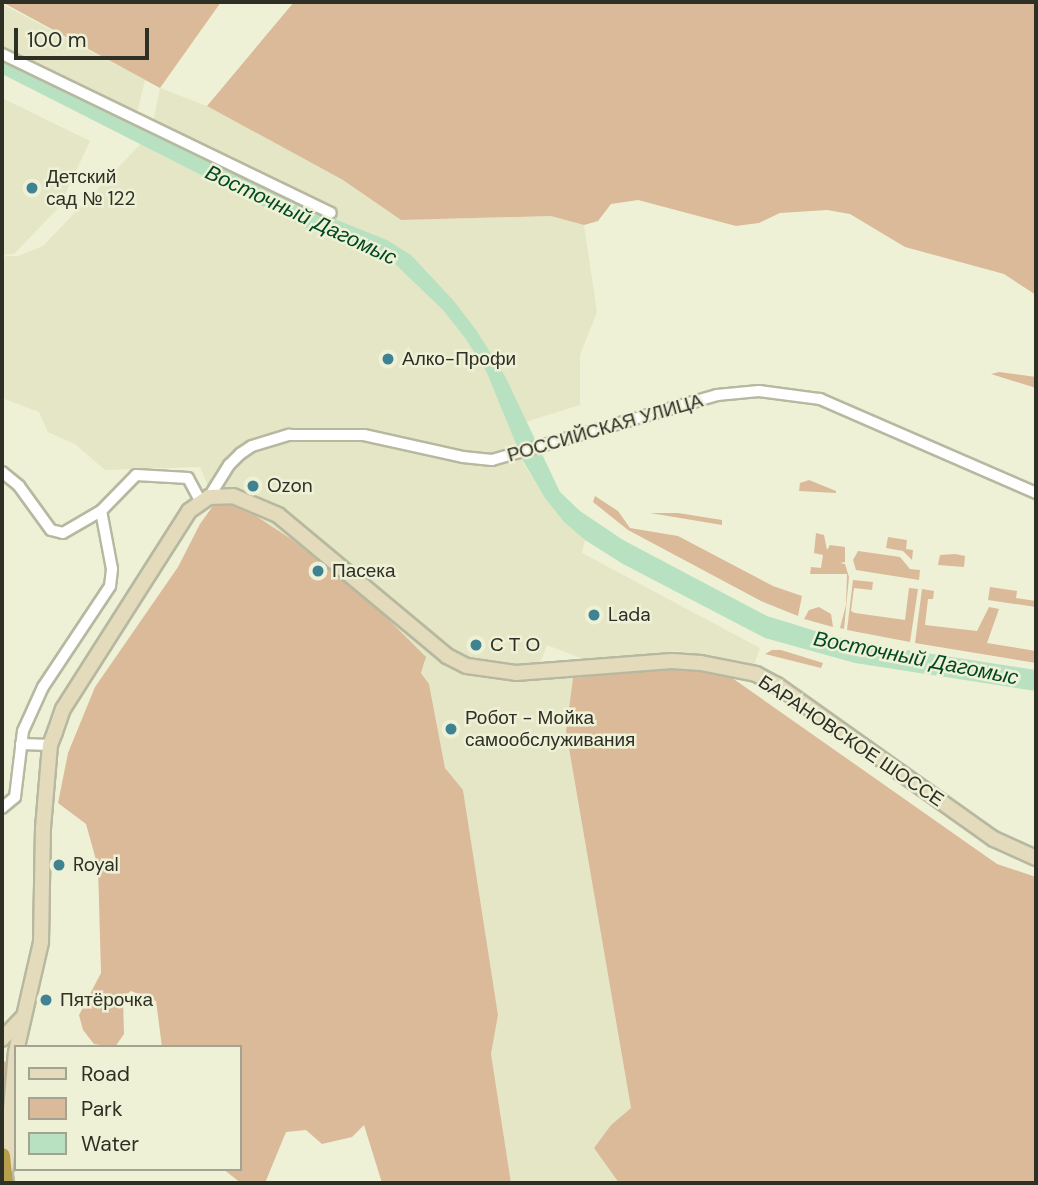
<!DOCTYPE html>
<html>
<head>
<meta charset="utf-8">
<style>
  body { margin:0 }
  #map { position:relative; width:1038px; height:1185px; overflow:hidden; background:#eff1d7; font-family:"DM Sans",sans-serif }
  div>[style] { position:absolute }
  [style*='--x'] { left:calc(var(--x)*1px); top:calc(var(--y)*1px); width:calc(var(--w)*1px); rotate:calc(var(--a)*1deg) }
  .built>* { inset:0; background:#e4e6c6 }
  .green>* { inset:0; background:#daba98 }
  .water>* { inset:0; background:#b7e1c0 }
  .roads { filter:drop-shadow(2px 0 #b7b8a0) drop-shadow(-2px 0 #b7b8a0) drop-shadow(0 2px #b7b8a0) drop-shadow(0 -2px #b7b8a0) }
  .minor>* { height:10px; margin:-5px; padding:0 5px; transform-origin:5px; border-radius:5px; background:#fff }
  .secondary>* { height:14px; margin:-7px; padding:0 7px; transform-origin:7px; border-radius:7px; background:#e4dabc }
  .trunk>* { height:16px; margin:-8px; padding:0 8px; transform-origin:8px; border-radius:8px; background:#b79e4c }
  .dots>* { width:19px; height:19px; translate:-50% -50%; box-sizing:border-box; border:4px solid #eff1d7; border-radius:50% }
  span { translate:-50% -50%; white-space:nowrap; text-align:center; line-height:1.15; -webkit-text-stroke:5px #eff1d7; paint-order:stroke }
  .poi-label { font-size:19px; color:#2e2f25 }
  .left { translate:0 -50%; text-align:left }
  .street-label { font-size:19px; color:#2e2f25 }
  .water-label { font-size:21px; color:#014921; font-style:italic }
  .frame { position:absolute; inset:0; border:4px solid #2e2f25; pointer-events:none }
  .legend { position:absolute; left:14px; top:1045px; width:228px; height:126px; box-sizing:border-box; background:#eff1d7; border:2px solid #a2a390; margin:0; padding:9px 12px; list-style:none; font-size:21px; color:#2e2f25 }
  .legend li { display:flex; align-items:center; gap:14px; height:35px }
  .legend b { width:35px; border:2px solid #a2a390 }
  .scale { position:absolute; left:14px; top:28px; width:135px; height:32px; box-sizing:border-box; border:4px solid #2e2f25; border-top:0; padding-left:9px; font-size:21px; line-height:24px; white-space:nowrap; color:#2e2f25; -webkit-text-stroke:5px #eff1d7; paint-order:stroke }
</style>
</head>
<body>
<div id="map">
  <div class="built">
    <div style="clip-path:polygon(2px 4px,145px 80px,135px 121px,2px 52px)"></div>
    <div style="clip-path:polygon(160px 88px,207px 106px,343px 180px,401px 220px,551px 216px,584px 225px,597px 312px,580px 355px,580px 405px,516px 425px,523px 463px,545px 498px,564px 522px,585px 540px,582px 553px,760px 648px,754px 665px,679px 651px,588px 661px,547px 645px,539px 666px,573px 678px,566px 731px,631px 1108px,611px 1125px,594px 1148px,619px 1183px,511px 1183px,491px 1054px,498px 1015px,463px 790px,445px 768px,429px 684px,421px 673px,425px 662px,291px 539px,256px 516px,223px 502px,215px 503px,200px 467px,105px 470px,75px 444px,48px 432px,39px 412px,2px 398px,2px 272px,5px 256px,18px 256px,43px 246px,151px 133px)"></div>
    <div style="clip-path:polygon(2px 98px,90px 141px,59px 207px,14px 254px,2px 255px)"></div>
  </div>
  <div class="green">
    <div style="clip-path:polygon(2px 2px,221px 2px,160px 88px)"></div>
    <div style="clip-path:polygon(294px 2px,1036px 2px,1036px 295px,1004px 274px,905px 247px,850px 214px,827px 210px,780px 213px,759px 223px,736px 226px,638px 200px,611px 204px,598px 221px,584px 225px,551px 216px,401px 220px,343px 180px,207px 106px)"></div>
    <div style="clip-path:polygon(999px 372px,1036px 377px,1036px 388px,991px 374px)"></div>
    <div style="clip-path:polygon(809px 480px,836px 491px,836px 493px,799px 491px,800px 483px)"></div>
    <div style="clip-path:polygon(595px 496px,618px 511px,630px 528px,678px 536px,773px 586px,802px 596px,798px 616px,761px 601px,628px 530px,593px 502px)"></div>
    <div style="clip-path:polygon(223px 502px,256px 516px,291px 539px,373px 604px,426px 657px,421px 673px,429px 684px,445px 768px,463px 790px,498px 1015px,491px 1054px,511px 1183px,382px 1183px,364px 1125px,352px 1137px,322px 1144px,306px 1130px,286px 1132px,265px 1183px,241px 1183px,223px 1169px,240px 1169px,240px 1047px,162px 1047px,156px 1001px,131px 991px,123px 997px,124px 1034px,115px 1047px,94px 1044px,83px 1030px,79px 1015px,101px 973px,98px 867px,86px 824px,58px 803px,68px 753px,95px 687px,178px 567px,200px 524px,215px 503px)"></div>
    <div style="clip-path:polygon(650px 513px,678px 513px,722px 520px,722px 525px)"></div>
    <div style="clip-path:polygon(816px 533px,824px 535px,827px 550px,830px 545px,845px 547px,845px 562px,840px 563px,845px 564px,849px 577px,844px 629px,840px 628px,846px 605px,847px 574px,810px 574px,811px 567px,821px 568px,823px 555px,814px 553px)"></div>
    <div style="clip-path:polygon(888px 537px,907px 540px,906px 549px,913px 550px,912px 560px,903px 551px,886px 548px)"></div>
    <div style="clip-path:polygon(858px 551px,900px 557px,910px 569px,920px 570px,919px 580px,856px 570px,853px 560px)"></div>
    <div style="clip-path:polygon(955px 554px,965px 556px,964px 567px,938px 565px,940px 555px)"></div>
    <div style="clip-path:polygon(853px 580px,873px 582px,872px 590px,854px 588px,851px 611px,855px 613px,905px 620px,909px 588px,918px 589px,910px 642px,847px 630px)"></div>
    <div style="clip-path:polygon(990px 587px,1017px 591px,1016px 598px,1036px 601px,1036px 607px,988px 600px)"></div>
    <div style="clip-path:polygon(922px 589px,934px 591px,933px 599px,928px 599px,925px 625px,977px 631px,989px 607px,999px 609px,987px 643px,1036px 651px,1036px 663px,915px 643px)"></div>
    <div style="clip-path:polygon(819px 607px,831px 614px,833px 627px,804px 619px,809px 610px)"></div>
    <div style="clip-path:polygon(772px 650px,781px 650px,823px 663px,821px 668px,765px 654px)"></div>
    <div style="clip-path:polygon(678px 667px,728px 675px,997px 864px,1036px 877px,1036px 1183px,619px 1183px,594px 1148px,611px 1125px,631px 1108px,566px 731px,573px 678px)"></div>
    <div style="clip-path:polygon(7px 1061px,8px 1062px,3px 1117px,2px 1062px)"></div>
  </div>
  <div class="water">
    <div style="clip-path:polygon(2px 60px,322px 214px,387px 240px,411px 255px,453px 300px,476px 330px,505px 376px,560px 492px,580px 511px,623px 540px,767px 616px,832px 636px,887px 647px,1036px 670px,1036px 691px,855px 663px,765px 638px,623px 564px,585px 540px,564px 522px,545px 498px,523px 461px,487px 373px,466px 339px,443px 310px,390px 259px,359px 246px,310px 230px,2px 74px)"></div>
  </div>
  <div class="roads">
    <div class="minor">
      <div style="--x:2;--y:54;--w:365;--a:25.8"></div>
      <div style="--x:2;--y:472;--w:22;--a:39"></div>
      <div style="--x:19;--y:486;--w:54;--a:54"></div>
      <div style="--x:51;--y:530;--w:12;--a:14"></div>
      <div style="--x:63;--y:533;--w:44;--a:-30.1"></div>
      <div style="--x:209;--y:497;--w:38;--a:-58"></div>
      <div style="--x:229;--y:465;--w:16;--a:-45"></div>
      <div style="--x:240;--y:454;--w:14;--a:-34"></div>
      <div style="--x:252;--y:446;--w:39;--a:-17"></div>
      <div style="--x:289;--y:435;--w:75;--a:0"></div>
      <div style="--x:364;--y:435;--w:101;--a:12.5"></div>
      <div style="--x:463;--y:457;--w:29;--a:6"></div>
      <div style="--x:492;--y:460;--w:234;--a:-16.1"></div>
      <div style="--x:717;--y:395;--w:42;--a:-5.4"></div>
      <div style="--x:759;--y:391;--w:62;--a:7.5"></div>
      <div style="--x:820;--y:399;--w:236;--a:23.5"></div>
      <div style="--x:21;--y:744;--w:29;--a:2"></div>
      <div style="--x:2;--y:808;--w:17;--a:-40"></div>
      <div style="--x:15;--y:797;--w:66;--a:-83.1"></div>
      <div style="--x:23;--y:731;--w:48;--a:-65.6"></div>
      <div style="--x:43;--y:687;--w:121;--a:-56.4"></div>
      <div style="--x:110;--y:586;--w:17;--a:-83"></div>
      <div style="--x:112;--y:569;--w:59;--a:-100.7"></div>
      <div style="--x:101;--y:511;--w:50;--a:-45.8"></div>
      <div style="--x:136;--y:475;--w:52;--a:3.3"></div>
      <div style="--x:188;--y:478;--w:26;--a:62"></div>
    </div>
    <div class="secondary">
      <div style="--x:2;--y:1039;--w:29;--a:-46"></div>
      <div style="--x:17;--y:1047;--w:108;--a:-77.1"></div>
      <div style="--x:41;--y:942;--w:114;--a:-89"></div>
      <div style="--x:43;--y:828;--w:83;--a:-85.2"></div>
      <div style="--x:50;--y:745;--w:14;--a:-69"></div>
      <div style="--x:55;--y:732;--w:24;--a:-71"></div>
      <div style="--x:63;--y:709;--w:235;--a:-57.5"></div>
      <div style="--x:189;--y:511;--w:24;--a:-35"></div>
      <div style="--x:209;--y:497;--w:24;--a:-2"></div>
      <div style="--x:233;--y:496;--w:49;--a:22.9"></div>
      <div style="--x:278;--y:515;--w:220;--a:39.8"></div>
      <div style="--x:447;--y:656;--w:22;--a:27"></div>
      <div style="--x:467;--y:666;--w:49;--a:8.1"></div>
      <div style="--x:516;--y:673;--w:156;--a:-4.4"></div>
      <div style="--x:672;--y:661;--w:29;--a:4"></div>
      <div style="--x:701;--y:663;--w:56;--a:11.3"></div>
      <div style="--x:756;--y:674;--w:24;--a:28"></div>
      <div style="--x:777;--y:685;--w:266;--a:35.4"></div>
      <div style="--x:994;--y:839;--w:46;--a:24.3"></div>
      <div style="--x:6;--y:1168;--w:117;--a:-85.1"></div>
    </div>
    <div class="trunk">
      <div style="--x:2;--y:1156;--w:27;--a:84"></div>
    </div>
  </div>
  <div class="dots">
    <div style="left:32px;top:188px;background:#3f8392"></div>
    <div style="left:388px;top:359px;background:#3f8392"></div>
    <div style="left:253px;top:486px;background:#3f8392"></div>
    <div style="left:318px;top:571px;background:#3f8392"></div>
    <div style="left:594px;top:615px;background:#3f8392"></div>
    <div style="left:476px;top:645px;background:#3f8392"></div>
    <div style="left:451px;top:729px;background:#3f8392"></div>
    <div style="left:59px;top:865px;background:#3f8392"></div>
    <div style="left:46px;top:1000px;background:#3f8392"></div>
  </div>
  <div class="poi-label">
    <span class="left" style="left:46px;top:188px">Детский<br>сад № 122</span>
    <span class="left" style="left:402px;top:359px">Алко-Профи</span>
    <span class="left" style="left:267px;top:486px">Ozon</span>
    <span class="left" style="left:332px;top:571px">Пасека</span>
    <span class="left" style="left:608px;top:615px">Lada</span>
    <span class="left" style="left:490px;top:645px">С Т О</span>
    <span class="left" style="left:465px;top:729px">Робот - Мойка<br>самообслуживания</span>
    <span class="left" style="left:73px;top:865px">Royal</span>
    <span class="left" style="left:60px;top:1000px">Пятёрочка</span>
  </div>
  <div class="street-label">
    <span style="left:605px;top:428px;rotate:-16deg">РОССИЙСКАЯ УЛИЦА</span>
    <span style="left:851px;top:741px;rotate:34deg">БАРАНОВСКОЕ ШОССЕ</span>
  </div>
  <div class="water-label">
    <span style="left:301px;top:215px;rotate:25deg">Восточный Дагомыс</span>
    <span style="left:916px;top:658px;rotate:11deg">Восточный Дагомыс</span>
  </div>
  <div class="frame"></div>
  <ul class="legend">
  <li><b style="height:9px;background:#e4dabc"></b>Road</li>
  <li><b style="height:19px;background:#daba98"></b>Park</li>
  <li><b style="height:19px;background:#b7e1c0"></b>Water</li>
  </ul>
  <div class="scale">100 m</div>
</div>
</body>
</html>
